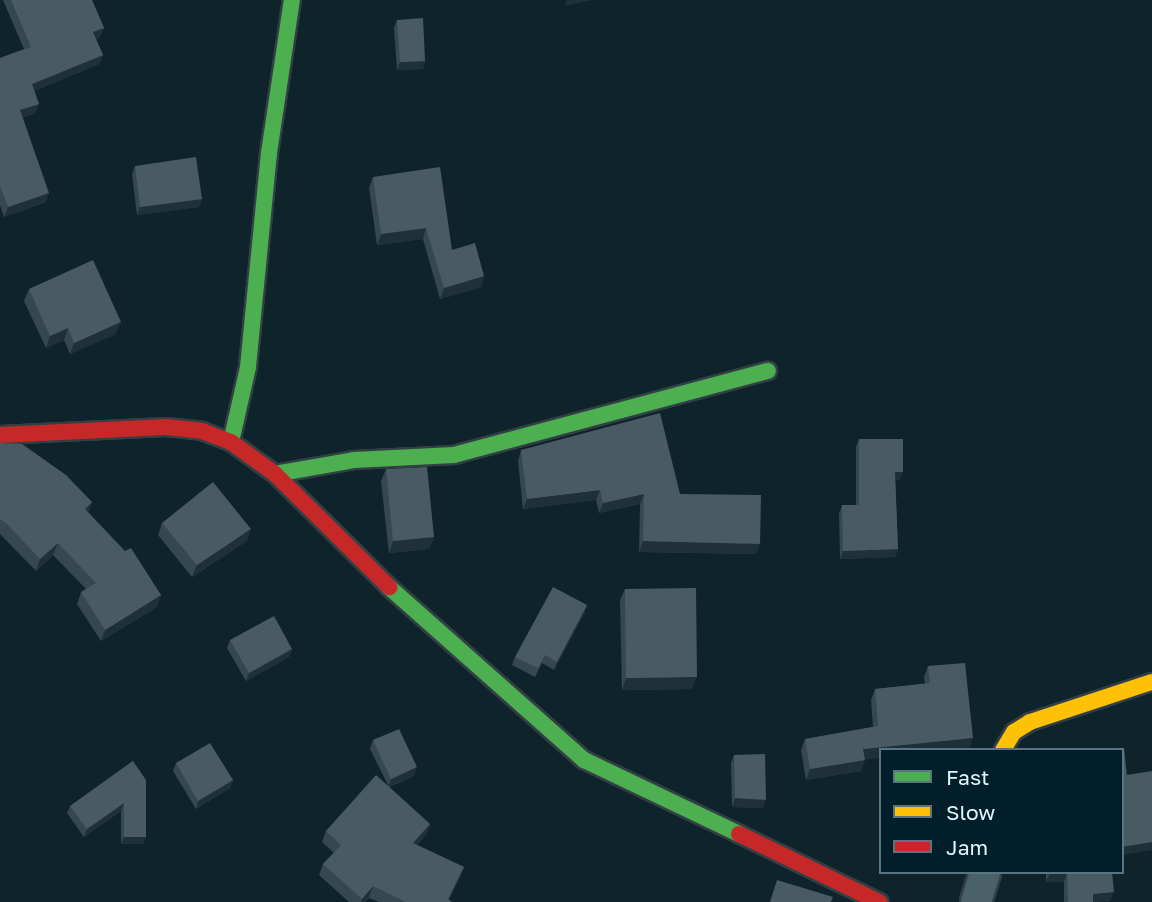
<!DOCTYPE html>
<html>
<head>
<meta charset="utf-8">
<style>
  body { margin:0 }
  #map { position:relative; width:1152px; height:902px; overflow:hidden; background:#0f232b; font-family:"Golos Text",sans-serif }
  div>[style] { position:absolute }
  [style*='--x'] { left:calc(var(--x)*1px); top:calc(var(--y)*1px); width:calc(var(--w)*1px); rotate:calc(var(--a)*1deg) }
  .roads { filter:drop-shadow(2px 0 #323f45) drop-shadow(-2px 0 #323f45) drop-shadow(0 2px #323f45) drop-shadow(0 -2px #323f45) }
  .street>* { height:30px; margin:-15px; padding:0 15px; transform-origin:15px; border-radius:15px; background:#4a616a }
  .fast>* { height:16px; margin:-8px; padding:0 8px; transform-origin:8px; border-radius:8px; background:#4caf50 }
  .slow>* { height:16px; margin:-8px; padding:0 8px; transform-origin:8px; border-radius:8px; background:#ffc107 }
  .jam>* { height:16px; margin:-8px; padding:0 8px; transform-origin:8px; border-radius:8px; background:#c62828 }
  .wall>* { inset:0; background:#35484f }
  .shaded-wall>* { inset:0; background:#1e3139 }
  .building>* { inset:0; background:#485b62 }
  span { translate:-50% -50%; white-space:nowrap; text-align:center; line-height:1.15; -webkit-text-stroke:5px #001f2b; paint-order:stroke }
  .legend { position:absolute; left:879px; top:748px; width:245px; height:126px; box-sizing:border-box; background:#001f2b; border:2px solid #5a757f; margin:0; padding:9px 12px; list-style:none; font-size:21px; color:#e2f5fe }
  .legend li { display:flex; align-items:center; gap:14px; height:35px }
  .legend b { width:35px; border:2px solid #5a757f }
</style>
</head>
<body>
<div id="map">
  <div class="roads">
    <div class="street">
      <div style="--x:976;--y:902;--w:31;--a:-73"></div>
    </div>
    <div class="fast">
      <div style="--x:231;--y:442;--w:77;--a:-77.2"></div>
      <div style="--x:248;--y:367;--w:215;--a:-84.4"></div>
      <div style="--x:269;--y:153;--w:155;--a:-81.5"></div>
      <div style="--x:275;--y:474;--w:80;--a:-10"></div>
      <div style="--x:354;--y:460;--w:100;--a:-2.9"></div>
      <div style="--x:454;--y:455;--w:325;--a:-15"></div>
      <div style="--x:389;--y:587;--w:261;--a:41.6"></div>
      <div style="--x:584;--y:760;--w:172;--a:25.5"></div>
    </div>
    <div class="slow">
      <div style="--x:1003;--y:750;--w:21;--a:-59"></div>
      <div style="--x:1014;--y:732;--w:19;--a:-32"></div>
      <div style="--x:1030;--y:722;--w:128;--a:-18.2"></div>
    </div>
    <div class="jam">
      <div style="--x:0;--y:435;--w:166;--a:-2.8"></div>
      <div style="--x:166;--y:427;--w:36;--a:6"></div>
      <div style="--x:202;--y:431;--w:31;--a:21"></div>
      <div style="--x:231;--y:442;--w:54;--a:36"></div>
      <div style="--x:275;--y:474;--w:161;--a:44.7"></div>
      <div style="--x:739;--y:834;--w:156;--a:25.9"></div>
    </div>
  </div>
  <div class="wall">
    <div style="clip-path:polygon(3px 0,92px 0,104px 28px,100px 37px,96px 39px,103px 55px,99px 64px,34px 91px,39px 104px,35px 113px,23px 118px,46px 202px,4px 217px,0 205px,0 58px,24px 49px)"></div>
    <div style="clip-path:polygon(397px 20px,425px 61px,423px 69px,397px 70px,394px 28px)"></div>
    <div style="clip-path:polygon(135px 166px,202px 199px,199px 207px,137px 215px,132px 174px)"></div>
    <div style="clip-path:polygon(373px 177px,452px 250px,484px 276px,481px 287px,440px 299px,423px 239px,377px 245px,369px 188px)"></div>
    <div style="clip-path:polygon(29px 289px,116px 334px,70px 354px,64px 340px,46px 348px,24px 301px)"></div>
    <div style="clip-path:polygon(859px 439px,900px 480px,895px 480px,898px 549px,895px 557px,840px 559px,839px 514px,842px 505px,856px 505px,856px 447px)"></div>
    <div style="clip-path:polygon(0 443px,92px 502px,88px 512px,161px 595px,157px 607px,101px 641px,77px 604px,81px 592px,86px 589px,53px 555px,36px 571px,0 534px)"></div>
    <div style="clip-path:polygon(521px 450px,680px 494px,756px 554px,639px 552px,640px 504px,599px 513px,596px 500px,523px 509px,518px 461px)"></div>
    <div style="clip-path:polygon(386px 469px,434px 537px,429px 549px,389px 553px,381px 481px)"></div>
    <div style="clip-path:polygon(162px 523px,247px 541px,192px 577px,158px 535px)"></div>
    <div style="clip-path:polygon(625px 589px,692px 689px,622px 690px,620px 600px)"></div>
    <div style="clip-path:polygon(587px 605px,584px 614px,554px 670px,542px 663px,535px 677px,512px 665px,515px 657px)"></div>
    <div style="clip-path:polygon(230px 640px,292px 649px,289px 657px,246px 681px,227px 648px)"></div>
    <div style="clip-path:polygon(928px 666px,969px 749px,958px 750px,881px 750px,865px 759px,861px 771px,806px 780px,801px 750px,805px 739px,873px 727px,871px 700px,875px 689px,925px 684px,924px 677px)"></div>
    <div style="clip-path:polygon(373px 740px,414px 776px,389px 787px,430px 824px,426px 835px,417px 845px,464px 867px,449px 900px,452px 902px,379px 902px,369px 898px,365px 902px,349px 902px,319px 875px,323px 864px,334px 853px,322px 842px,326px 831px,388px 785px,370px 749px)"></div>
    <div style="clip-path:polygon(734px 755px,763px 808px,732px 807px,731px 763px)"></div>
    <div style="clip-path:polygon(133px 761px,146px 837px,143px 844px,121px 844px,121px 811px,84px 837px,67px 813px,70px 806px)"></div>
    <div style="clip-path:polygon(176px 763px,233px 780px,230px 788px,196px 809px,173px 771px)"></div>
    <div style="clip-path:polygon(1046px 872px,1112px 872px,1110px 901px,1064px 902px,1064px 882px,1046px 882px)"></div>
  </div>
  <div class="shaded-wall">
    <div style="clip-path:polygon(567px 0,592px 0,565px 6px)"></div>
    <div style="clip-path:polygon(104px 28px,100px 37px,90px 41px,93px 32px)"></div>
    <div style="clip-path:polygon(103px 55px,99px 64px,28px 94px,32px 84px)"></div>
    <div style="clip-path:polygon(425px 61px,423px 69px,397px 70px,400px 62px)"></div>
    <div style="clip-path:polygon(39px 104px,35px 113px,17px 120px,20px 110px)"></div>
    <div style="clip-path:polygon(49px 193px,46px 202px,4px 217px,8px 207px)"></div>
    <div style="clip-path:polygon(202px 199px,199px 207px,137px 215px,140px 207px)"></div>
    <div style="clip-path:polygon(426px 228px,423px 239px,377px 245px,381px 234px)"></div>
    <div style="clip-path:polygon(484px 276px,481px 287px,440px 299px,444px 288px)"></div>
    <div style="clip-path:polygon(121px 322px,116px 334px,70px 354px,74px 343px)"></div>
    <div style="clip-path:polygon(68px 328px,64px 340px,46px 348px,50px 336px)"></div>
    <div style="clip-path:polygon(895px 472px,903px 472px,900px 480px,892px 480px)"></div>
    <div style="clip-path:polygon(600px 490px,596px 500px,523px 509px,527px 499px)"></div>
    <div style="clip-path:polygon(644px 494px,640px 504px,599px 513px,603px 503px)"></div>
    <div style="clip-path:polygon(92px 502px,87px 514px,85px 509px)"></div>
    <div style="clip-path:polygon(251px 529px,247px 541px,192px 577px,197px 565px)"></div>
    <div style="clip-path:polygon(434px 537px,429px 549px,389px 553px,393px 541px)"></div>
    <div style="clip-path:polygon(643px 541px,760px 544px,756px 554px,639px 552px)"></div>
    <div style="clip-path:polygon(58px 543px,53px 555px,36px 571px,40px 559px)"></div>
    <div style="clip-path:polygon(898px 549px,895px 557px,840px 559px,843px 551px)"></div>
    <div style="clip-path:polygon(161px 595px,157px 607px,101px 641px,105px 630px)"></div>
    <div style="clip-path:polygon(587px 605px,584px 614px,554px 670px,557px 662px)"></div>
    <div style="clip-path:polygon(292px 649px,289px 657px,246px 681px,249px 673px)"></div>
    <div style="clip-path:polygon(697px 677px,692px 689px,622px 690px,626px 678px)"></div>
    <div style="clip-path:polygon(973px 738px,969px 749px,958px 750px,881px 750px,881px 758px,859px 760px,863px 749px)"></div>
    <div style="clip-path:polygon(865px 760px,861px 771px,806px 780px,810px 769px)"></div>
    <div style="clip-path:polygon(417px 767px,414px 776px,388px 787px,391px 779px)"></div>
    <div style="clip-path:polygon(233px 780px,230px 788px,196px 809px,198px 801px)"></div>
    <div style="clip-path:polygon(735px 798px,766px 800px,763px 808px,732px 807px)"></div>
    <div style="clip-path:polygon(124px 803px,121px 811px,84px 837px,87px 829px)"></div>
    <div style="clip-path:polygon(430px 824px,426px 835px,409px 854px,413px 843px)"></div>
    <div style="clip-path:polygon(124px 837px,146px 837px,143px 844px,121px 844px)"></div>
    <div style="clip-path:polygon(1152px 842px,1152px 850px,1122px 855px,1122px 847px)"></div>
    <div style="clip-path:polygon(464px 867px,460px 878px,448px 902px,447px 902px)"></div>
    <div style="clip-path:polygon(1050px 873px,1067px 873px,1064px 882px,1046px 882px)"></div>
    <div style="clip-path:polygon(373px 886px,369px 898px,365px 902px,361px 902px,362px 899px)"></div>
    <div style="clip-path:polygon(1114px 892px,1110px 901px,1090px 902px,1093px 894px)"></div>
  </div>
  <div class="building">
    <div style="clip-path:polygon(11px 0,92px 0,104px 28px,93px 32px,103px 55px,32px 84px,39px 104px,20px 110px,49px 193px,8px 207px,0 186px,0 58px,31px 47px)"></div>
    <div style="clip-path:polygon(423px 18px,425px 61px,400px 62px,397px 20px)"></div>
    <div style="clip-path:polygon(196px 157px,202px 199px,140px 207px,135px 166px)"></div>
    <div style="clip-path:polygon(440px 167px,452px 250px,475px 243px,484px 276px,444px 288px,426px 228px,381px 234px,373px 177px)"></div>
    <div style="clip-path:polygon(93px 260px,121px 322px,74px 343px,68px 328px,50px 336px,29px 289px)"></div>
    <div style="clip-path:polygon(660px 413px,680px 494px,761px 495px,760px 544px,643px 541px,644px 494px,603px 503px,600px 490px,527px 499px,521px 450px)"></div>
    <div style="clip-path:polygon(859px 439px,903px 439px,903px 472px,895px 472px,898px 549px,843px 551px,842px 505px,859px 505px)"></div>
    <div style="clip-path:polygon(0 443px,22px 444px,66px 475px,92px 502px,85px 509px,125px 551px,131px 548px,161px 595px,105px 630px,81px 592px,96px 583px,58px 543px,40px 559px,6px 523px,0 519px)"></div>
    <div style="clip-path:polygon(427px 467px,434px 537px,393px 541px,386px 469px)"></div>
    <div style="clip-path:polygon(213px 482px,251px 529px,197px 565px,162px 523px)"></div>
    <div style="clip-path:polygon(553px 587px,587px 605px,557px 662px,545px 655px,538px 668px,515px 657px)"></div>
    <div style="clip-path:polygon(696px 588px,697px 677px,626px 678px,625px 589px)"></div>
    <div style="clip-path:polygon(274px 616px,292px 649px,249px 673px,230px 640px)"></div>
    <div style="clip-path:polygon(965px 663px,973px 738px,863px 749px,865px 760px,810px 769px,805px 739px,878px 726px,875px 689px,930px 683px,928px 666px)"></div>
    <div style="clip-path:polygon(399px 729px,417px 767px,391px 779px,373px 740px)"></div>
    <div style="clip-path:polygon(210px 743px,233px 780px,198px 801px,176px 763px)"></div>
    <div style="clip-path:polygon(1124px 748px,1127px 775px,1152px 771px,1152px 842px,1122px 847px,1122px 750px,1114px 750px)"></div>
    <div style="clip-path:polygon(765px 754px,766px 800px,735px 798px,734px 755px)"></div>
    <div style="clip-path:polygon(133px 761px,146px 780px,146px 837px,124px 837px,124px 803px,87px 829px,70px 806px)"></div>
    <div style="clip-path:polygon(376px 775px,430px 824px,413px 843px,464px 867px,448px 899px,452px 902px,406px 902px,373px 886px,362px 899px,323px 864px,341px 845px,326px 831px)"></div>
    <div style="clip-path:polygon(1050px 872px,1112px 872px,1114px 892px,1093px 894px,1093px 902px,1068px 902px,1067px 873px,1050px 873px)"></div>
    <div style="clip-path:polygon(777px 880px,833px 897px,831px 902px,770px 902px)"></div>
  </div>
  <ul class="legend">
  <li><b style="height:9px;background:#4caf50"></b>Fast</li>
  <li><b style="height:9px;background:#ffc107"></b>Slow</li>
  <li><b style="height:9px;background:#c62828"></b>Jam</li>
  </ul>
</div>
</body>
</html>
